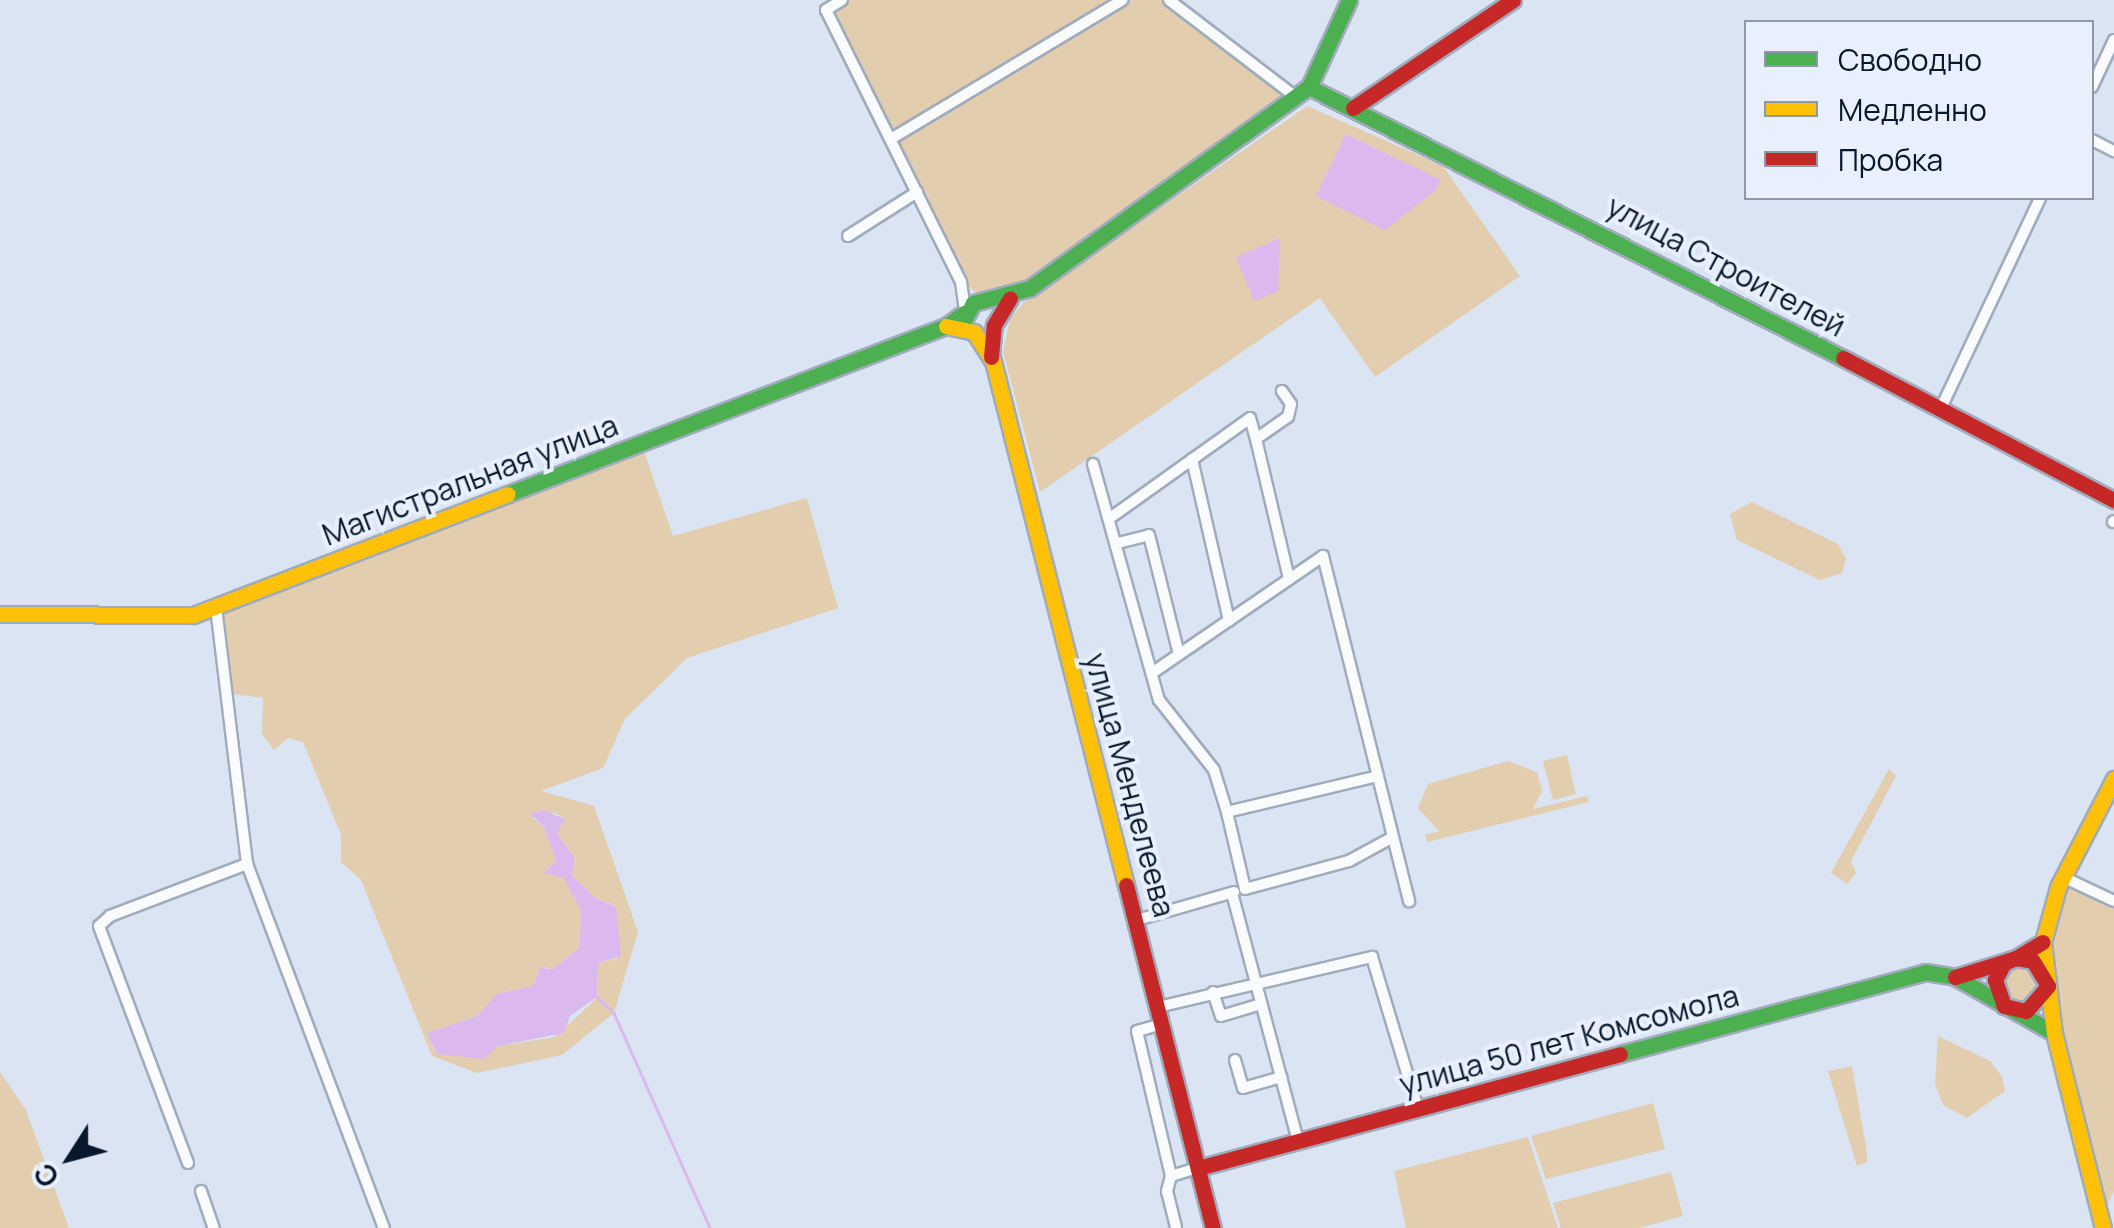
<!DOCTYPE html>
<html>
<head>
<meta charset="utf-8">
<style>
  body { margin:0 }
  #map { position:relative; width:2114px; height:1228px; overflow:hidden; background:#dbe4f2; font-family:Manrope,sans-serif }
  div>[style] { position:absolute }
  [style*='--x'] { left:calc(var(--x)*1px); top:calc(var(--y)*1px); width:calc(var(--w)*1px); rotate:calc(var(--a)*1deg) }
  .green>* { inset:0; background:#e2cdaf }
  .water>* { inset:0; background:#dabaee }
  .stream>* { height:2.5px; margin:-1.25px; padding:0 1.25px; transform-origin:1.25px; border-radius:1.25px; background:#dabaee }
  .roads { filter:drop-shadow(2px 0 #a0abbc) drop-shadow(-2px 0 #a0abbc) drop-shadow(0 2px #a0abbc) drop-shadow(0 -2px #a0abbc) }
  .street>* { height:10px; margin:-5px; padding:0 5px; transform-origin:5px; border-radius:5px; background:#fafbfd }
  .fast>* { height:15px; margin:-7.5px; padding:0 7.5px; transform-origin:7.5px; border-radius:7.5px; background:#4caf50 }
  .slow>* { height:15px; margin:-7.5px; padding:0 7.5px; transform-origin:7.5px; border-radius:7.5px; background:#ffc107 }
  .jam>* { height:15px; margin:-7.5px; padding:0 7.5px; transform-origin:7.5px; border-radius:7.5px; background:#c62828 }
  span { translate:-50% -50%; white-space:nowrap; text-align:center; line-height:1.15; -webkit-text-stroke:8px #e7f0fc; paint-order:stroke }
  .street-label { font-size:30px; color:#07172c }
  .legend { position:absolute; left:1744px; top:20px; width:350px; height:180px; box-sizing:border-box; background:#e7f0fc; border:2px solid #8d99a9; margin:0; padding:12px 18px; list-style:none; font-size:30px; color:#07172c }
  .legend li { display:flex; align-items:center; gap:20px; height:50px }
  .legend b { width:50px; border:2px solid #8d99a9 }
  .north { position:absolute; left:20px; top:1108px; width:100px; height:100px; -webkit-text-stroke:8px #e7f0fc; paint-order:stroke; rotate:234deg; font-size:28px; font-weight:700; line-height:40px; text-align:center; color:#07172c }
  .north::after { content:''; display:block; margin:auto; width:35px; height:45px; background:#07172c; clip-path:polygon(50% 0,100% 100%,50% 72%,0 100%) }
</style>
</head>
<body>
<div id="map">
  <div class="green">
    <div style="clip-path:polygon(842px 0,1169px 0,1292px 94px,1012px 294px,982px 299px,963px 281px,826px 10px)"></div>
    <div style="clip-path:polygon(1307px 106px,1443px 166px,1520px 276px,1375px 377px,1320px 298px,1040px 492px,1003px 352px,1010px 319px,1023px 303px)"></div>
    <div style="clip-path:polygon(evenodd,644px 451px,673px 536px,807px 498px,838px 608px,687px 658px,625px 719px,603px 768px,541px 791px,594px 806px,638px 932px,614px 1013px,562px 1055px,477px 1073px,432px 1056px,361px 880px,341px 862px,341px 835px,303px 742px,288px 738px,274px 750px,262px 734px,263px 698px,233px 694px,218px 608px,644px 451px,555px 813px,564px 818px,557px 833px,575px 859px,572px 875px,594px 897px,616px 906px,618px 958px,598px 963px,597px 998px,555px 1037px,498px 1046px,484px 1059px,434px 1050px,428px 1033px,477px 1016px,498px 994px,533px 986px,545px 967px,553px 969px,579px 948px,581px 911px,564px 877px,544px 873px,556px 860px,544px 827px,532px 817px,555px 813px)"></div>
    <div style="clip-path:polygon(1752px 502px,1838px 544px,1846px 559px,1842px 573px,1820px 580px,1737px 540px,1730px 514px)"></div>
    <div style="clip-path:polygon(1567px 755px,1576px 794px,1553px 800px,1543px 761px)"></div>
    <div style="clip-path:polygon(1508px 761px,1537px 772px,1542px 791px,1533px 809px,1587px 796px,1589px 802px,1427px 842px,1425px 835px,1439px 831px,1418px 808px,1428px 784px)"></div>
    <div style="clip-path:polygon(1889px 769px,1896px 776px,1851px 861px,1856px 873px,1847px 884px,1831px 873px)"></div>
    <div style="clip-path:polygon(2066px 881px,2114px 904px,2114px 1191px,2108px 1204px,2100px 1200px,2058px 1032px,2047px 942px)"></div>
    <div style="clip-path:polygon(2016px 960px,2044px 975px,2035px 1005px,2007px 1005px,1999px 973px)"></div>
    <div style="clip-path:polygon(1938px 1036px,1990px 1061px,2002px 1077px,2005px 1091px,1967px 1118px,1943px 1105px,1935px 1084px)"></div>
    <div style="clip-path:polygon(1852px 1066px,1867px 1153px,1867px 1162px,1857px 1166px,1828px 1071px)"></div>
    <div style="clip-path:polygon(0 1072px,26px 1110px,69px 1228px,0 1228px)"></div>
    <div style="clip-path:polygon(1653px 1103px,1665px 1149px,1546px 1179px,1531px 1136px)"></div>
    <div style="clip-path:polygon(1528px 1137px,1558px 1228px,1406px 1228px,1394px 1171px)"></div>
    <div style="clip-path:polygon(1671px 1172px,1683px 1216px,1639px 1228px,1561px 1228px,1553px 1203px)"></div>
  </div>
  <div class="water">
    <div style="clip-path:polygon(1346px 134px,1441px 180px,1435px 191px,1385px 230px,1316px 196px)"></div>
    <div style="clip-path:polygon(1280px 238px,1278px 291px,1254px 301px,1236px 257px)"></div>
    <div style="clip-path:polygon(543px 810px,565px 819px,557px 833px,575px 859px,572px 875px,594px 897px,616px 907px,621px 956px,598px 963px,597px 997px,570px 1016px,564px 1033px,498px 1046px,484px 1059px,437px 1054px,427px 1033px,477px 1016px,497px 994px,533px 986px,540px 968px,553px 969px,579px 948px,581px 911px,564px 878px,544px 873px,556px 860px,544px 827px,531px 814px)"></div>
  </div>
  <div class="stream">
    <div style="--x:597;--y:997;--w:23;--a:43"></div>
    <div style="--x:614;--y:1013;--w:235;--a:65.9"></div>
  </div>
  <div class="roads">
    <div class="street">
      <div style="--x:842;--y:0;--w:19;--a:148"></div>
      <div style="--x:826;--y:10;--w:304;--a:63.6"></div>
      <div style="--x:961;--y:282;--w:28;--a:82"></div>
      <div style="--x:1169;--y:0;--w:155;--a:37.4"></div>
      <div style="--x:2092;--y:87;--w:52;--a:-64.9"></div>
      <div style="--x:891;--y:139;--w:270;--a:-31"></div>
      <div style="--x:2092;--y:140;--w:25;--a:27"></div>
      <div style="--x:848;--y:236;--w:82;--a:-32.5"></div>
      <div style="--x:1940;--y:410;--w:234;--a:-64.7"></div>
      <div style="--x:1256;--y:439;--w:144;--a:76.7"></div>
      <div style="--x:1192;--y:459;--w:166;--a:77.1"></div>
      <div style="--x:1093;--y:464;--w:245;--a:74.4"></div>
      <div style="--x:1159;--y:700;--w:89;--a:51.8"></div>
      <div style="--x:1214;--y:770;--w:44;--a:72.8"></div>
      <div style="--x:1110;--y:518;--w:172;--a:-35.5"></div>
      <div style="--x:1250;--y:418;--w:22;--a:74"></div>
      <div style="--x:1256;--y:439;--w:39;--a:-35"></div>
      <div style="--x:1288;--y:417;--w:13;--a:-77"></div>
      <div style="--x:1291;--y:404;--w:16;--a:-125"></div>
      <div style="--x:2113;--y:522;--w:1;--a:-45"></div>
      <div style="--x:1118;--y:543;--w:32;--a:-14"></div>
      <div style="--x:1149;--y:535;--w:123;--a:75.9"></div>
      <div style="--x:216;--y:607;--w:259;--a:83.1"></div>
      <div style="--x:247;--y:864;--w:389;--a:69.4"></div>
      <div style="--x:1152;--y:673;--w:207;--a:-34.4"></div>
      <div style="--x:1323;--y:556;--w:356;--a:76"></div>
      <div style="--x:1378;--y:776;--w:155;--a:166.6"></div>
      <div style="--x:1227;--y:812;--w:79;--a:76.8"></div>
      <div style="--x:1245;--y:889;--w:108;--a:-15.1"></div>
      <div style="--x:1349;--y:861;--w:50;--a:-28.6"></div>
      <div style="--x:2063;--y:877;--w:56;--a:25.2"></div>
      <div style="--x:1232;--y:893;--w:257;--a:75.1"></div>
      <div style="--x:1137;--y:920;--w:101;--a:-16.1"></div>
      <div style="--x:1213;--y:992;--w:25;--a:72"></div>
      <div style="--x:1221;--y:1016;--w:42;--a:-16.7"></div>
      <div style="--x:1158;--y:1007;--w:220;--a:-13.2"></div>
      <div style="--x:1372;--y:957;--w:159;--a:73.2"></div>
      <div style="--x:1162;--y:1024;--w:26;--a:164"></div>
      <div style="--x:1137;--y:1031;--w:149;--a:76.8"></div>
      <div style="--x:1171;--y:1176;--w:16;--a:105"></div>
      <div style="--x:1167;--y:1191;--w:38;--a:76"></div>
      <div style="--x:1235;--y:1060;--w:29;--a:74"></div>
      <div style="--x:1243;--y:1088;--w:40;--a:-16"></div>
      <div style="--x:188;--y:1163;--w:253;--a:-110.6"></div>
      <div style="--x:99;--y:926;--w:15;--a:-42"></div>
      <div style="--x:110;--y:916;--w:147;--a:-20.8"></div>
      <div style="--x:1171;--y:1176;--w:28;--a:-17"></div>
      <div style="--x:201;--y:1191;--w:39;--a:71"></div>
    </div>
    <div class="fast">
      <div style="--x:1309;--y:87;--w:599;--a:26.91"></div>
      <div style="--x:964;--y:320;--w:19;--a:-62"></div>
      <div style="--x:973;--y:303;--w:59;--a:-14.7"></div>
      <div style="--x:1030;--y:288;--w:344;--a:-35.8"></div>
      <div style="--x:1309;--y:87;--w:96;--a:-65.3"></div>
      <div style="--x:508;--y:494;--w:469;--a:-21"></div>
      <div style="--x:946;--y:326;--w:22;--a:-36"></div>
      <div style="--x:1620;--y:1054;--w:316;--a:-15"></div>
      <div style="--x:1925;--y:972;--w:30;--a:9"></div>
      <div style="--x:1955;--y:977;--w:114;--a:29.5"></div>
    </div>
    <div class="slow">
      <div style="--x:946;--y:326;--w:29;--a:12"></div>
      <div style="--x:974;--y:332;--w:35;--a:57"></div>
      <div style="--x:993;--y:361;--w:541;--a:75.76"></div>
      <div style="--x:0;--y:614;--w:193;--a:0.3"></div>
      <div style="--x:193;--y:615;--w:337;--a:-21"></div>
      <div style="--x:2103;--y:1228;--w:201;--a:-104.1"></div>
      <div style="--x:2054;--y:1033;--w:92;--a:-96.9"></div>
      <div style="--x:2043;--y:942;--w:57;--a:-74.7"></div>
      <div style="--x:2058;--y:887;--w:122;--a:-62.6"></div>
    </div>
    <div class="jam">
      <div style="--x:1353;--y:108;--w:193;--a:-34"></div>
      <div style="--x:991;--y:357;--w:32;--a:-85"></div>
      <div style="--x:994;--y:325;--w:31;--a:-59"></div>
      <div style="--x:1843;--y:358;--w:306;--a:27.7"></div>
      <div style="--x:1126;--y:885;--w:354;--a:75.8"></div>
      <div style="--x:1955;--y:977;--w:64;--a:-17.3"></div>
      <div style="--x:2016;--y:958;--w:17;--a:10"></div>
      <div style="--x:2033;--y:961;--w:29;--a:59"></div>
      <div style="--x:2048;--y:986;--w:33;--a:131"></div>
      <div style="--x:2026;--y:1011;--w:23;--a:-167"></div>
      <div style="--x:2004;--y:1006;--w:28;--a:-109"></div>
      <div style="--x:1995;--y:980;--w:19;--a:-62"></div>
      <div style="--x:2004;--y:963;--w:13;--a:-23"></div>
      <div style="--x:2016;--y:958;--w:31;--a:-31"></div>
      <div style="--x:1198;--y:1168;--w:437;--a:-15.1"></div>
    </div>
  </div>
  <div class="street-label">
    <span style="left:1726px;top:266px;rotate:28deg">улица Строителей</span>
    <span style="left:470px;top:480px;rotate:-21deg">Магистральная улица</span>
    <span style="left:1130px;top:785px;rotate:75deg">улица Менделеева</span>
    <span style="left:1569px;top:1040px;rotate:-15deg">улица 50 лет Комсомола</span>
  </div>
  <ul class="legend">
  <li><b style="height:12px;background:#4caf50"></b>Свободно</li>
  <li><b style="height:12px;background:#ffc107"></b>Медленно</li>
  <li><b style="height:12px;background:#c62828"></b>Пробка</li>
  </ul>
  <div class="north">С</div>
</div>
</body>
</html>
